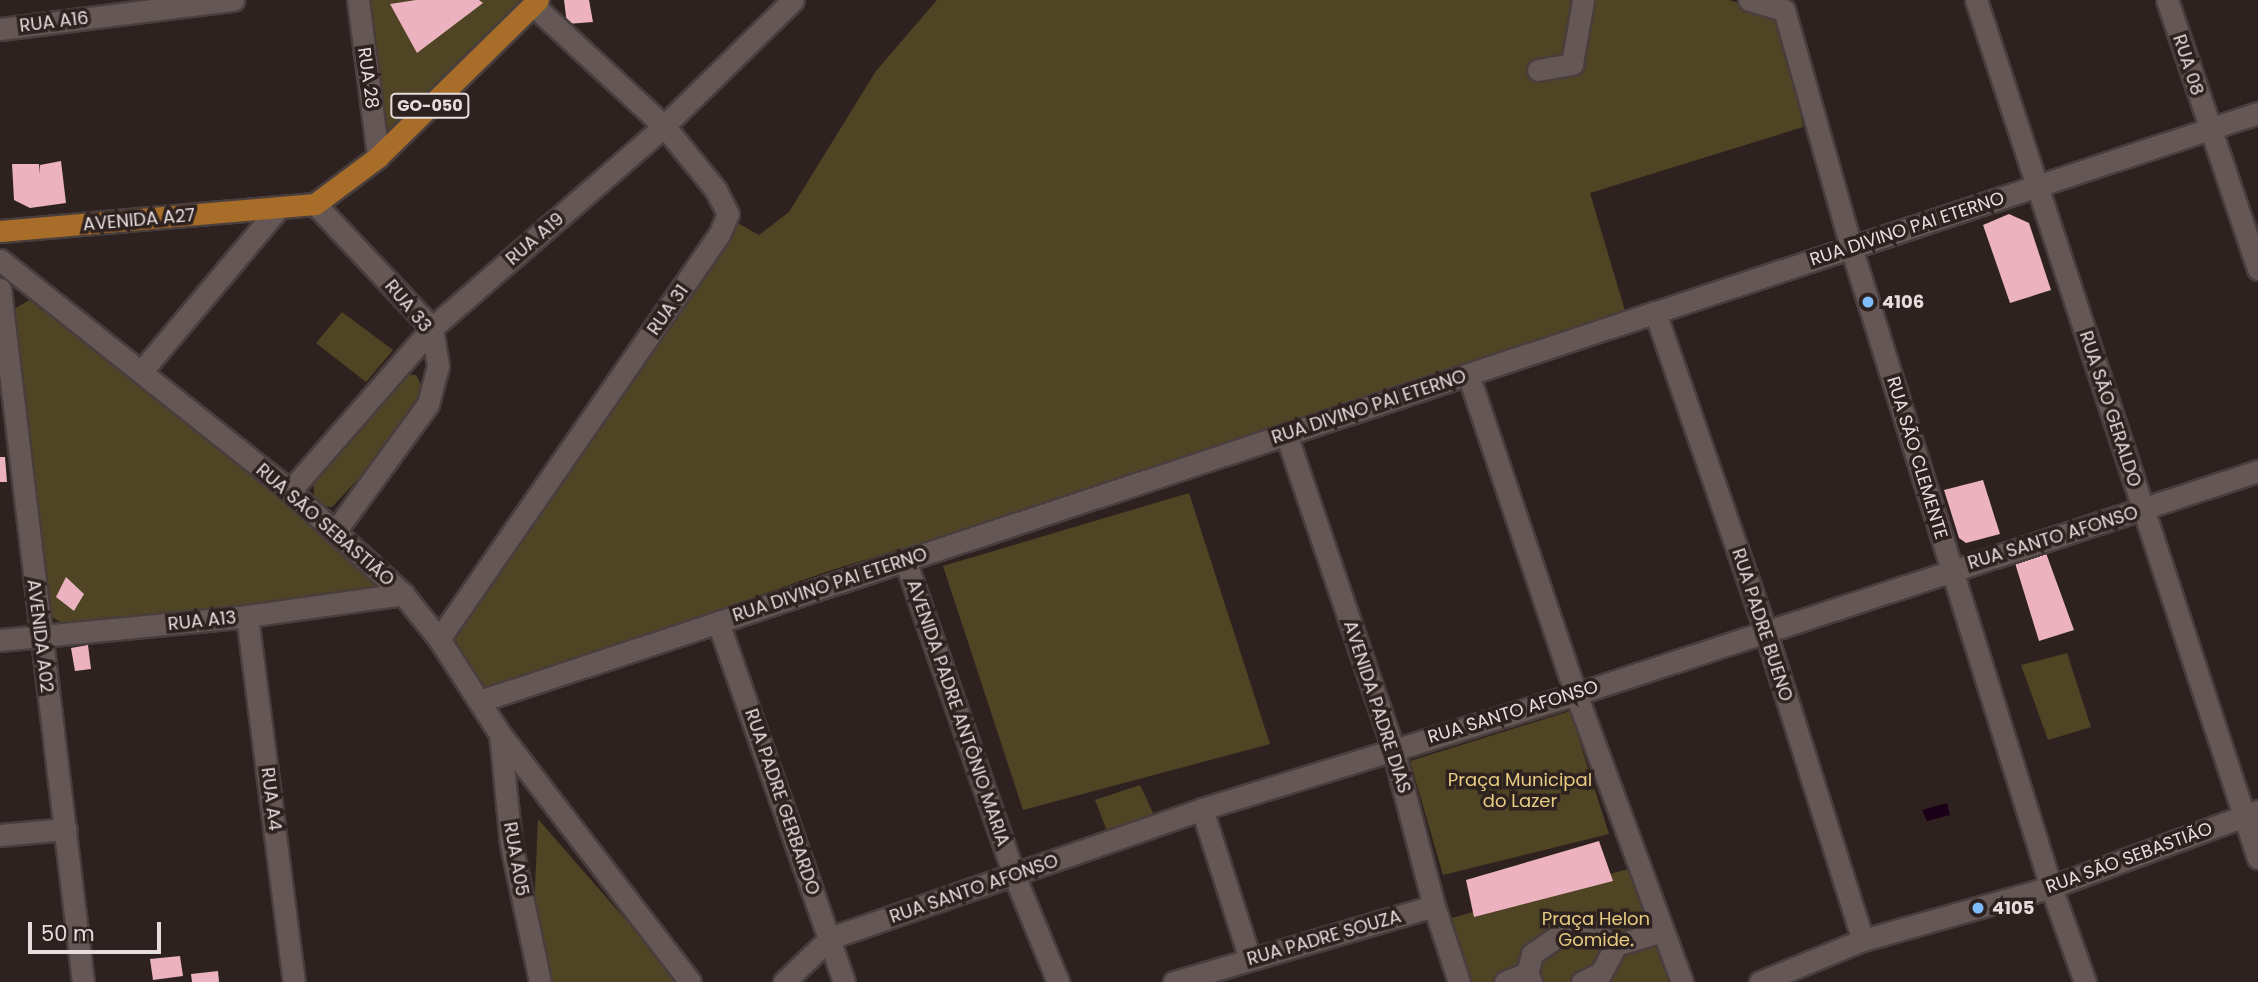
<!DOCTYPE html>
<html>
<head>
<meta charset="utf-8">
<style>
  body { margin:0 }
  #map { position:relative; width:2258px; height:982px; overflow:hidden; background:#2e2220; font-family:Poppins,sans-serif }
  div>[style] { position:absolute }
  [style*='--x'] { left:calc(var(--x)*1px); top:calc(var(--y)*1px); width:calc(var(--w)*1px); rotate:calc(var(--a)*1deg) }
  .green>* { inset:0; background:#4f4423 }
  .water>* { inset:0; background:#1b0017 }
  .building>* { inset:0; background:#ecb2bf }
  .roads { filter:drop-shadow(2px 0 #483e3d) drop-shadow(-2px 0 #483e3d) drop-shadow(0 2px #483e3d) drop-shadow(0 -2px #483e3d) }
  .minor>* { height:21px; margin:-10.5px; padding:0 10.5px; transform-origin:10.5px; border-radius:10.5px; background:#645755 }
  .major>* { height:21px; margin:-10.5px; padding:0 10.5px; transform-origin:10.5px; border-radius:10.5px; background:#a86d28 }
  .dots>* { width:19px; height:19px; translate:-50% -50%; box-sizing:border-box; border:4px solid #2e2220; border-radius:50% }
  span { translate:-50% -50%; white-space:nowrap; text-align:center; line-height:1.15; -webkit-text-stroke:7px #2e2220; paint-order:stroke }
  .shield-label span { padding:2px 5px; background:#2e2220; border:2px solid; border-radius:5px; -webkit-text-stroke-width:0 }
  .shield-label { font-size:16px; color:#e6dedd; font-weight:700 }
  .street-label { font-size:18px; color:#e6dedd }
  .poi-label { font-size:18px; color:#e6dedd; font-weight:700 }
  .left { translate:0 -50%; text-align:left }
  .park-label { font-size:18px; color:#e6cb80 }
  .scale { position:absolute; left:28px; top:922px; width:133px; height:32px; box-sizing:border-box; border:4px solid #e6dedd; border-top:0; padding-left:9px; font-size:21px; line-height:24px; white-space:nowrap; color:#e6dedd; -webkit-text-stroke:5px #2e2220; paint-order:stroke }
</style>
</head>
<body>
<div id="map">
  <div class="green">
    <div style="clip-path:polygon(368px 0,535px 0,387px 136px)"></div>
    <div style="clip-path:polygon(937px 0,1729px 0,1781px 16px,1803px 127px,1590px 193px,1626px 314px,1285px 431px,829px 571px,485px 692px,448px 643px,734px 221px,759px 235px,789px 212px,876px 71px)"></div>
    <div style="clip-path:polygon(33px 298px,348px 551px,387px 593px,66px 625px,46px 614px,14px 309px)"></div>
    <div style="clip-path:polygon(342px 312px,393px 350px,366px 382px,316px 343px)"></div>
    <div style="clip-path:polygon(403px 374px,416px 375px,423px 388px,407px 427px,332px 507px,315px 505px,313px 479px)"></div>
    <div style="clip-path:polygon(1189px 493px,1270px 744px,1023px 810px,943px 566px)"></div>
    <div style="clip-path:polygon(2067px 653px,2091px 727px,2048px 740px,2021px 665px)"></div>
    <div style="clip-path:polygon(1570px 711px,1609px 834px,1443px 875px,1410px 761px)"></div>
    <div style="clip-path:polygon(1140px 785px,1154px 815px,1107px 831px,1095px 800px)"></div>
    <div style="clip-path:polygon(538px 819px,680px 982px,543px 982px,533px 934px)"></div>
    <div style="clip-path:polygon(1628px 869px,1671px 982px,1467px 982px,1448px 919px)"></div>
  </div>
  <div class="water">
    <div style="clip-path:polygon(1947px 803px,1950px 815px,1927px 821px,1922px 810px)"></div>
  </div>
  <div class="building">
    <div style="clip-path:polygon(416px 0,479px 0,483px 3px,417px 53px,390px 4px)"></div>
    <div style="clip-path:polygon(564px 0,589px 0,593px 22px,567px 24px)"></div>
    <div style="clip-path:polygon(61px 161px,66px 203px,30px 208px,14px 200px,12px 164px,39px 164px,40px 174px,40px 165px)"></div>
    <div style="clip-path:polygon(2009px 214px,2029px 223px,2051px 290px,2010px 303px,1983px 225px)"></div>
    <div style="clip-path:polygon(0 457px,5px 457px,7px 482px,0 482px)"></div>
    <div style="clip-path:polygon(1983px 480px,2000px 534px,1966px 543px,1959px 538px,1944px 490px)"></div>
    <div style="clip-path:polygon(2046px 553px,2074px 630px,2039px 641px,2015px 563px)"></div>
    <div style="clip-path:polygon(66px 577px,84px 594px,74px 611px,56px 597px)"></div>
    <div style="clip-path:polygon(88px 645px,91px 669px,75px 671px,71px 648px)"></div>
    <div style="clip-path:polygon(1599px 841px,1613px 881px,1474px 917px,1466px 880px)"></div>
    <div style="clip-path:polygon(180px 956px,183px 976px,153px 980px,150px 959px)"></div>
    <div style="clip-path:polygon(218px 971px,219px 982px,192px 982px,191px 974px)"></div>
  </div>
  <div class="roads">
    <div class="minor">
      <div style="--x:358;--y:0;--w:158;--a:82.7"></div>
      <div style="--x:1749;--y:0;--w:36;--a:16"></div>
      <div style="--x:1976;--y:0;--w:903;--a:71.81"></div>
      <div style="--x:2167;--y:0;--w:284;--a:71.3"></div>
      <div style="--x:1784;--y:10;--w:246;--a:74.2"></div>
      <div style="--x:1851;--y:247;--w:671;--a:72.65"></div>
      <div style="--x:2051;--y:887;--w:101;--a:70.3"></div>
      <div style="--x:0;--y:29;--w:235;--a:-7.1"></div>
      <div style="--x:1538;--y:70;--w:35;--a:-10"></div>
      <div style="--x:1572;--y:64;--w:65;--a:-80.2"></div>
      <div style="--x:315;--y:204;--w:170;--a:46.7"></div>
      <div style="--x:432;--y:328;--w:38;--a:81"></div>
      <div style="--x:438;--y:366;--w:39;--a:105"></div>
      <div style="--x:428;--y:404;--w:156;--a:126.1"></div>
      <div style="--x:0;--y:260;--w:371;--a:38.5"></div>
      <div style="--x:290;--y:491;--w:153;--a:42.3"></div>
      <div style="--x:403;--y:594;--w:58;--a:51.3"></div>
      <div style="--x:439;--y:639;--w:113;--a:57.3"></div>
      <div style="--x:500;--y:734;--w:312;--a:52.5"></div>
      <div style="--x:0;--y:289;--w:698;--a:83.17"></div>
      <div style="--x:1655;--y:312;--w:336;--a:70.9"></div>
      <div style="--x:1765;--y:630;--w:325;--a:72.5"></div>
      <div style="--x:141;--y:372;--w:213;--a:-50"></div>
      <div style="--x:1468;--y:374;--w:338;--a:71.4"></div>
      <div style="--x:1576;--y:694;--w:307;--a:69.8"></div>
      <div style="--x:1286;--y:434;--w:333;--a:71.2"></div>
      <div style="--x:1393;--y:749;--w:162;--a:75.4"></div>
      <div style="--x:1434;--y:906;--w:80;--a:71.8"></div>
      <div style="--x:290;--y:491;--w:216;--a:-48.9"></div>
      <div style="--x:432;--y:328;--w:308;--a:-41"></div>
      <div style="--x:664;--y:126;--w:180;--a:-44.3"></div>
      <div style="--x:905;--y:560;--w:333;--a:70.9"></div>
      <div style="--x:1014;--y:875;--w:116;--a:67.6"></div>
      <div style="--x:247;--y:616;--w:369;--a:82.7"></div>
      <div style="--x:718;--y:622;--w:381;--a:70.7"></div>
      <div style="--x:439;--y:639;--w:492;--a:-55.3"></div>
      <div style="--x:719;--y:235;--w:23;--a:-67"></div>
      <div style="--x:728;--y:214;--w:27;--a:-117"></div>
      <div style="--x:716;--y:190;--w:82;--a:-129.1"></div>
      <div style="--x:664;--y:126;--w:178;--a:-137.3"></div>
      <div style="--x:0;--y:640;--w:248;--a:-5.5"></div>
      <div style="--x:247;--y:616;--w:158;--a:-8"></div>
      <div style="--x:480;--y:701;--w:1873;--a:-18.3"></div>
      <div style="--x:500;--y:734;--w:111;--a:84.3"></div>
      <div style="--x:511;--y:844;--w:141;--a:78.1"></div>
      <div style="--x:1202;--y:809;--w:157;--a:72.3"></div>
      <div style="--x:0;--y:835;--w:66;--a:-5.2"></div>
      <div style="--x:784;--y:982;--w:64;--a:-43.7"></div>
      <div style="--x:830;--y:938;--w:394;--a:-19.1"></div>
      <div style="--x:1202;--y:809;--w:391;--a:-17.1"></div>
      <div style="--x:1576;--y:694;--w:718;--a:-18.11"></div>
      <div style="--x:1174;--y:982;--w:271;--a:-16.3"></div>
      <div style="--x:1505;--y:982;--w:24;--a:-22"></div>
      <div style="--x:1531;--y:982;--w:10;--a:-114"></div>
      <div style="--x:1527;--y:973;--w:20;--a:-75"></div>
      <div style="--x:1532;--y:954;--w:37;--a:-35"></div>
      <div style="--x:1562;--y:933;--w:25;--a:-9"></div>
      <div style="--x:1587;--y:929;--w:33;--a:29"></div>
      <div style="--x:1616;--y:945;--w:49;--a:-16.6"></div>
      <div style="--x:1582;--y:982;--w:21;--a:-25"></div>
      <div style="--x:1601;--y:973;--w:32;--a:-62"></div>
      <div style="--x:1760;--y:982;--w:111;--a:-22.2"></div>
      <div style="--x:1863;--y:940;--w:195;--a:-15.7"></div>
      <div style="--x:2051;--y:887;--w:221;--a:-20.2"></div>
    </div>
    <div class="major">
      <div style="--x:0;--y:231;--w:316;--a:-4.9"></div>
      <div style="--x:315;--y:204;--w:79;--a:-36.7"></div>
      <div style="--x:378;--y:157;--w:224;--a:-44.5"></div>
    </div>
  </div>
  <div class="dots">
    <div style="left:1868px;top:302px;background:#7ebdf9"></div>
    <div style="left:1978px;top:908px;background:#7ebdf9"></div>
  </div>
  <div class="shield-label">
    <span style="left:430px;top:106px">GO-050</span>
  </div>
  <div class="street-label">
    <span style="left:54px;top:22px;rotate:-7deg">RUA A16</span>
    <span style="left:2188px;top:65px;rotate:72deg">RUA 08</span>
    <span style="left:368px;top:78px;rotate:82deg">RUA 28</span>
    <span style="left:139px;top:220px;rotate:-5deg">AVENIDA A27</span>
    <span style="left:1907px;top:229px;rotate:-18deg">RUA DIVINO PAI ETERNO</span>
    <span style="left:535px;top:239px;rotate:-41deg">RUA A19</span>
    <span style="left:408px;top:306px;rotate:50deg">RUA 33</span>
    <span style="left:668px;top:310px;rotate:-55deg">RUA 31</span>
    <span style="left:1369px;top:407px;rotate:-18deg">RUA DIVINO PAI ETERNO</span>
    <span style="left:2110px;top:409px;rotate:72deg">RUA SÃO GERALDO</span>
    <span style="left:1917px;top:458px;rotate:73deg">RUA SÃO CLEMENTE</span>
    <span style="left:325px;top:525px;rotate:41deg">RUA SÃO SEBASTIÃO</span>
    <span style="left:2053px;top:538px;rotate:-17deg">RUA SANTO AFONSO</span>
    <span style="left:830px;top:585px;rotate:-18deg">RUA DIVINO PAI ETERNO</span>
    <span style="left:202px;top:621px;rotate:-6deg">RUA A13</span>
    <span style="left:1762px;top:625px;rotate:72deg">RUA PADRE BUENO</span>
    <span style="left:40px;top:636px;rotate:83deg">AVENIDA A02</span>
    <span style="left:1377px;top:707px;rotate:72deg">AVENIDA PADRE DIAS</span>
    <span style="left:1513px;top:712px;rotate:-17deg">RUA SANTO AFONSO</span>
    <span style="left:958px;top:713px;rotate:71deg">AVENIDA PADRE ANTÔNIO MARIA</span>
    <span style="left:271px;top:799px;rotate:83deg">RUA A4</span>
    <span style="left:782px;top:802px;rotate:71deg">RUA PADRE GERBARDO</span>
    <span style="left:2129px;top:858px;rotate:-20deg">RUA SÃO SEBASTIÃO</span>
    <span style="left:516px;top:859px;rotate:80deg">RUA A05</span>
    <span style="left:974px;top:889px;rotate:-19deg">RUA SANTO AFONSO</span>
    <span style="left:1324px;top:938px;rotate:-16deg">RUA PADRE SOUZA</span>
  </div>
  <div class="poi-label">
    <span class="left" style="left:1882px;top:302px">4106</span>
    <span class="left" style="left:1992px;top:908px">4105</span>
  </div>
  <div class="park-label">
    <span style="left:1520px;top:791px">Praça Municipal<br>do Lazer</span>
    <span style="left:1596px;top:930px">Praça Helon<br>Gomide.</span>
  </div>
  <div class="scale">50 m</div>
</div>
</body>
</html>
